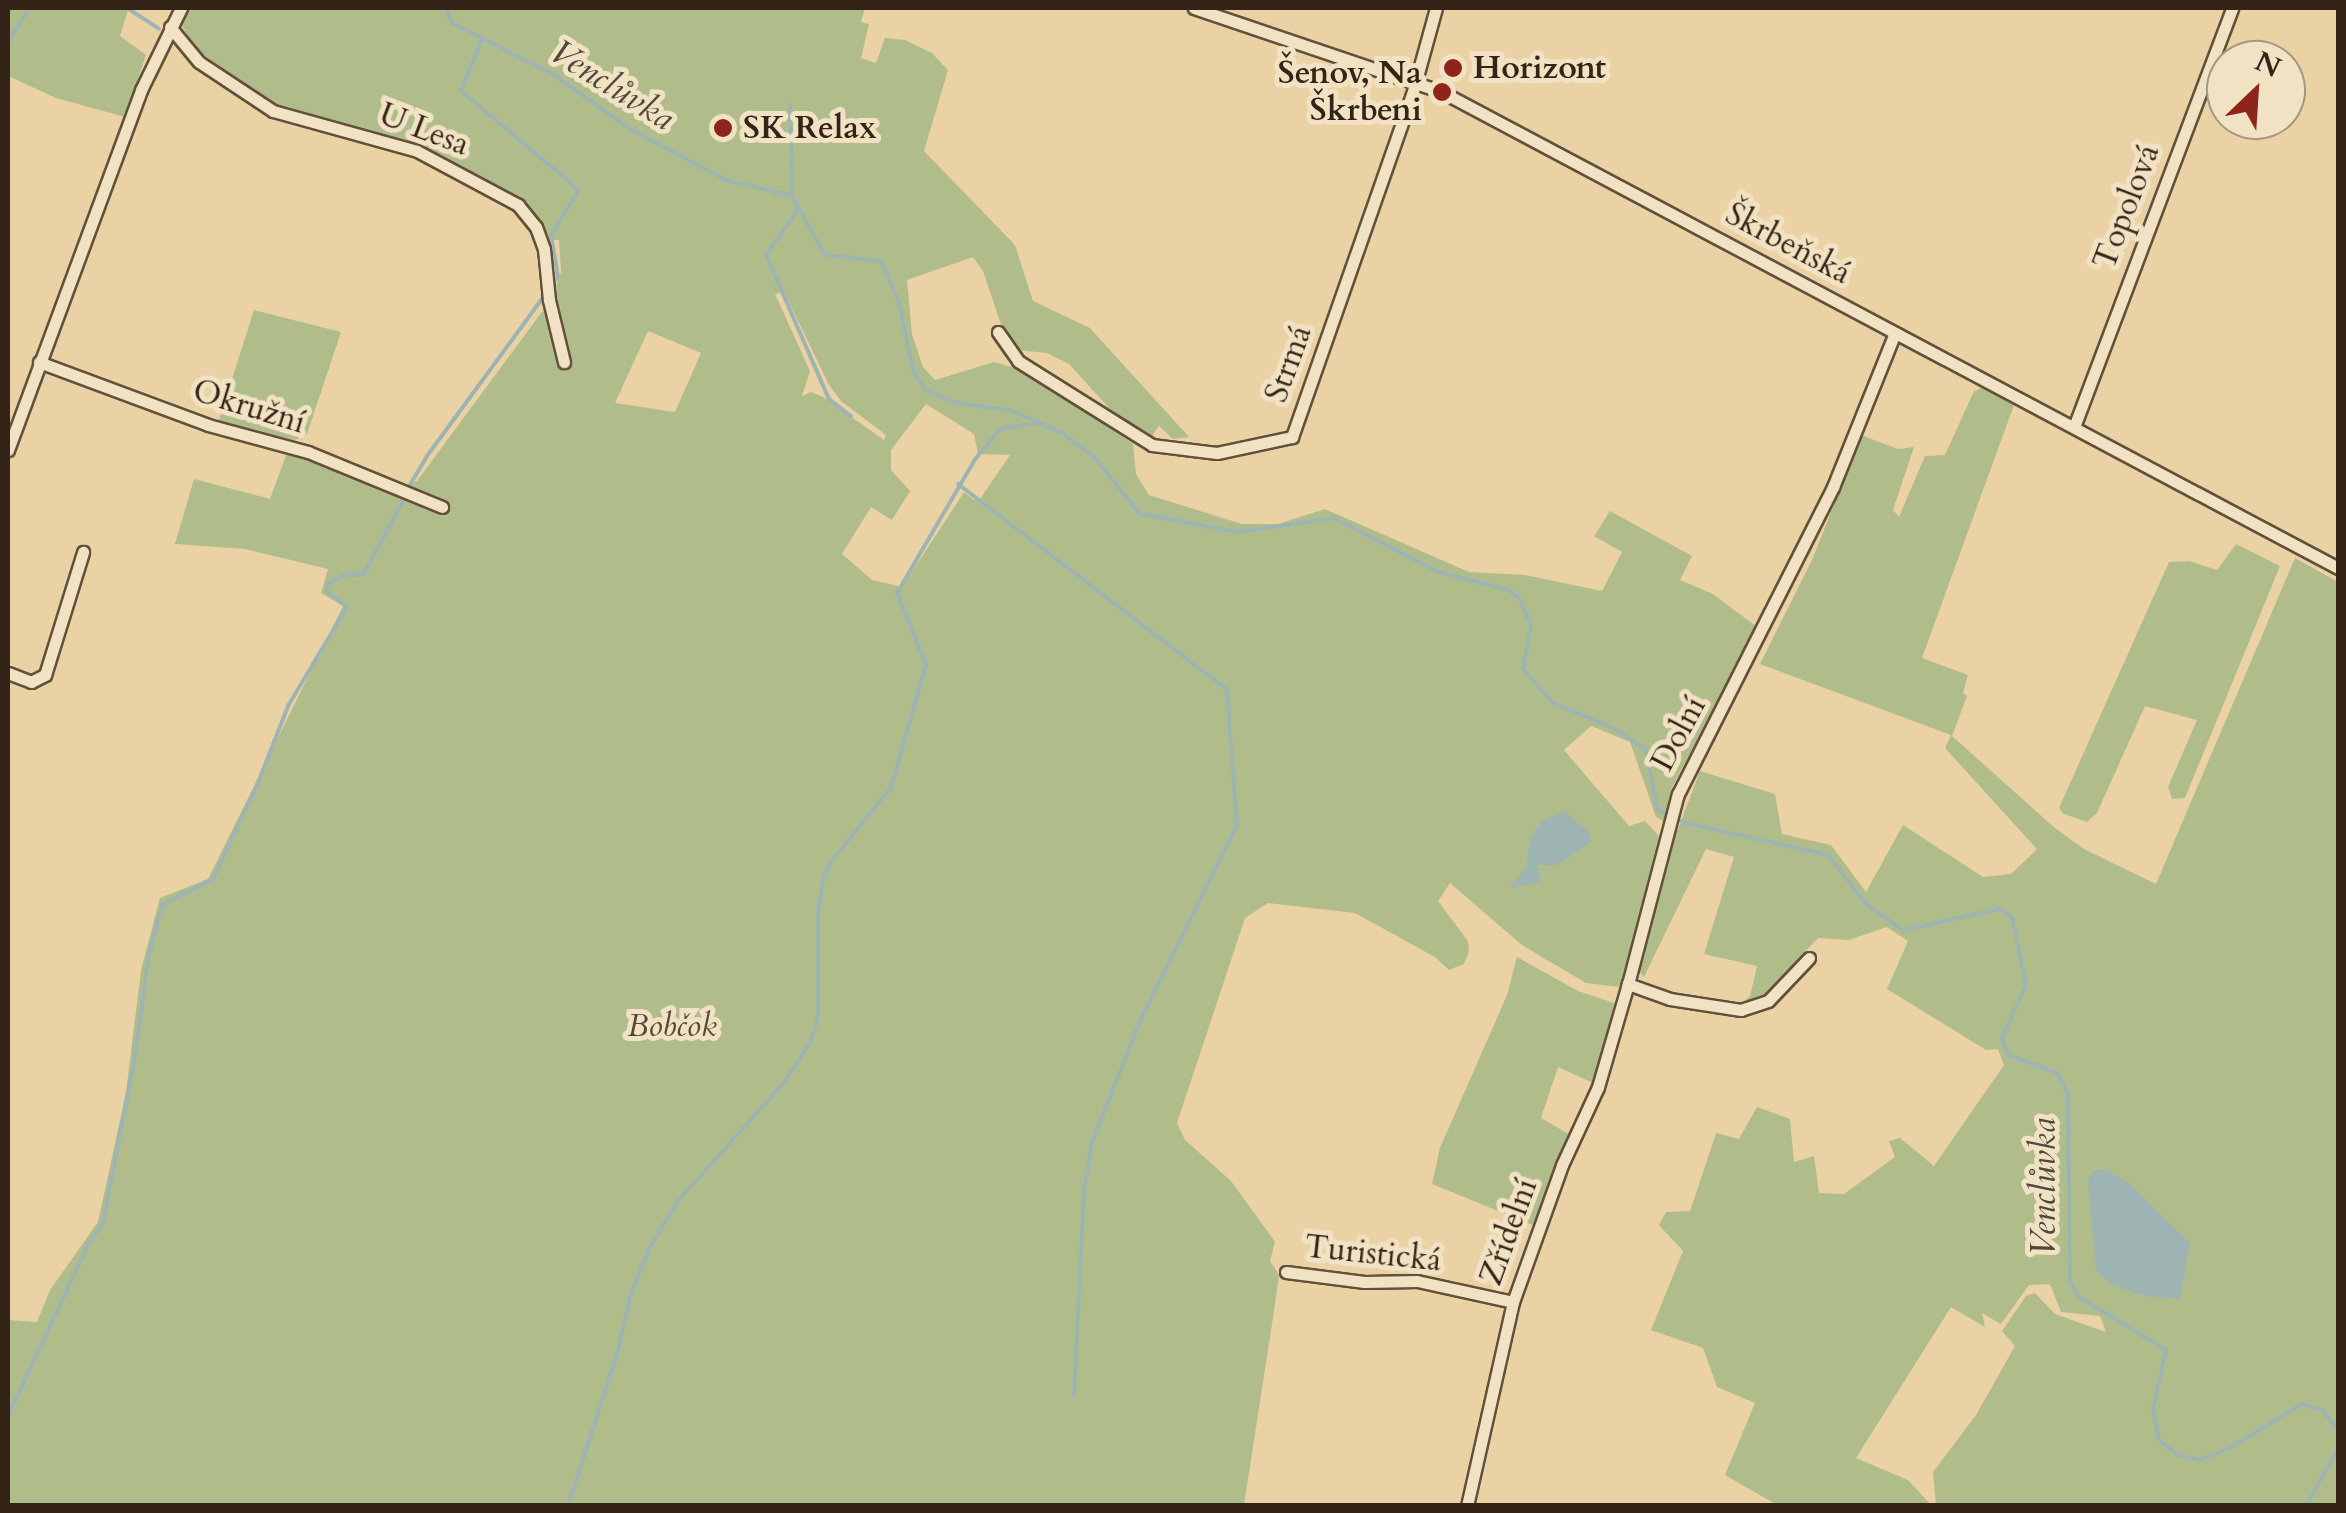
<!DOCTYPE html>
<html>
<head>
<meta charset="utf-8">
<style>
  body { margin:0 }
  #map { position:relative; width:2346px; height:1513px; overflow:hidden; background:#ead2a4; font-family:Cardo,serif }
  div>[style] { position:absolute }
  [style*='--x'] { left:calc(var(--x)*1px); top:calc(var(--y)*1px); width:calc(var(--w)*1px); rotate:calc(var(--a)*1deg) }
  .green>* { inset:0; background:#b0bd8b }
  .water>* { inset:0; background:#9eb4b3 }
  .stream>* { height:4px; margin:-2px; padding:0 2px; transform-origin:2px; border-radius:2px; background:#9eb4b3 }
  .roads { filter:drop-shadow(2px 0 #62503a) drop-shadow(-2px 0 #62503a) drop-shadow(0 2px #62503a) drop-shadow(0 -2px #62503a) }
  .street>* { height:11px; margin:-5.5px; padding:0 5.5px; transform-origin:5.5px; border-radius:5.5px; background:#f1e2c4 }
  .dots>* { width:28px; height:28px; translate:-50% -50%; box-sizing:border-box; border:5px solid #f1e2c4; border-radius:50% }
  span { translate:-50% -50%; white-space:nowrap; text-align:center; line-height:1.15; -webkit-text-stroke:10px #f1e2c4; paint-order:stroke }
  .poi-label { font-size:32px; color:#342417; font-weight:700 }
  .left { translate:0 -50%; text-align:left }
  .right { translate:-100% -50%; text-align:right }
  .street-label { font-size:32px; color:#342417 }
  .park-label { font-size:32px; color:#534a34; font-style:italic }
  .water-label { font-size:35px; color:#4e483e; font-style:italic }
  .frame { position:absolute; inset:0; border:10px solid #342417; pointer-events:none }
  .north { position:absolute; left:2206px; top:40px; width:100px; height:100px; box-sizing:border-box; background:#f1e2c4; border:2px solid #a5967f; border-radius:50%; rotate:25deg; font-size:28px; font-weight:700; line-height:40px; text-align:center; color:#342417 }
  .north::after { content:''; display:block; margin:auto; width:35px; height:45px; background:#8f2418; clip-path:polygon(50% 0,100% 100%,50% 72%,0 100%) }
</style>
</head>
<body>
<div id="map">
  <div class="green">
    <div style="clip-path:polygon(8px 8px,128px 10px,120px 36px,146px 55px,125px 117px,56px 98px,8px 76px)"></div>
    <div style="clip-path:polygon(evenodd,186px 8px,865px 8px,861px 22px,869px 24px,861px 58px,876px 63px,885px 38px,905px 40px,932px 53px,948px 70px,924px 151px,1015px 245px,1033px 301px,1090px 328px,1189px 437px,1173px 439px,1159px 426px,1148px 441px,1129px 430px,1069px 364px,1047px 353px,1018px 350px,1004px 333px,983px 271px,973px 257px,907px 280px,912px 334px,923px 367px,935px 380px,994px 362px,1025px 371px,1133px 444px,1136px 474px,1149px 495px,1242px 524px,1278px 524px,1325px 509px,1469px 572px,1525px 575px,1602px 591px,1622px 552px,1594px 536px,1610px 511px,1692px 556px,1680px 580px,1713px 594px,1757px 627px,1671px 789px,1665px 822px,1656px 817px,1630px 742px,1591px 726px,1564px 750px,1629px 826px,1645px 821px,1659px 836px,1650px 873px,1678px 829px,1700px 771px,1775px 794px,1782px 834px,1831px 845px,1866px 892px,1903px 825px,1983px 877px,2011px 874px,2037px 849px,1945px 748px,1951px 735px,1760px 664px,1813px 558px,1861px 435px,1898px 449px,1914px 447px,1893px 510px,1899px 517px,1925px 456px,1945px 455px,1974px 391px,1982px 388px,2014px 405px,1922px 658px,1968px 675px,1963px 693px,1967px 696px,1952px 736px,2055px 828px,2084px 849px,2156px 884px,2295px 558px,2338px 582px,2338px 1505px,1936px 1505px,1933px 1472px,1976px 1415px,2015px 1346px,2002px 1331px,2026px 1296px,2035px 1293px,2055px 1314px,2106px 1332px,2100px 1316px,2061px 1312px,2050px 1284px,2029px 1285px,2001px 1324px,1982px 1313px,1985px 1327px,1951px 1307px,1856px 1458px,1908px 1480px,1931px 1505px,1777px 1505px,1725px 1475px,1755px 1403px,1717px 1387px,1703px 1348px,1651px 1330px,1683px 1251px,1659px 1225px,1666px 1212px,1690px 1211px,1716px 1133px,1739px 1139px,1757px 1107px,1790px 1119px,1794px 1162px,1814px 1156px,1819px 1193px,1844px 1194px,1895px 1157px,1889px 1141px,1900px 1138px,1934px 1166px,2004px 1065px,1998px 1049px,1986px 1050px,1887px 989px,1908px 941px,1887px 927px,1849px 940px,1818px 938px,1764px 996px,1741px 1004px,1750px 996px,1757px 966px,1704px 954px,1734px 857px,1706px 849px,1644px 977px,1631px 962px,1620px 987px,1586px 983px,1522px 945px,1450px 883px,1438px 901px,1468px 941px,1469px 952px,1464px 964px,1449px 970px,1435px 957px,1355px 913px,1268px 903px,1245px 918px,1177px 1123px,1185px 1140px,1231px 1181px,1275px 1242px,1270px 1261px,1279px 1275px,1274px 1311px,1244px 1505px,8px 1505px,8px 1320px,37px 1322px,50px 1290px,98px 1222px,126px 1092px,141px 970px,160px 898px,208px 879px,343px 606px,321px 593px,328px 569px,245px 549px,175px 544px,194px 479px,270px 499px,288px 450px,390px 491px,417px 481px,544px 309px,558px 357px,571px 363px,554px 292px,561px 272px,559px 240px,549px 240px,534px 212px,505px 190px,419px 148px,272px 104px,194px 48px,179px 20px,186px 8px,784px 292px,829px 385px,841px 401px,886px 435px,884px 440px,823px 397px,811px 392px,802px 396px,810px 371px,775px 294px,784px 292px,186px 8px,648px 331px,701px 353px,675px 412px,615px 403px,648px 331px,186px 8px,926px 404px,974px 434px,978px 454px,1010px 455px,980px 499px,974px 500px,964px 492px,902px 587px,872px 580px,842px 554px,871px 507px,892px 520px,910px 491px,891px 470px,891px 450px,926px 404px)"></div>
    <div style="clip-path:polygon(254px 310px,341px 332px,307px 434px,295px 440px,218px 423px)"></div>
    <div style="clip-path:polygon(2236px 544px,2280px 566px,2185px 798px,2172px 799px,2168px 787px,2197px 720px,2145px 706px,2097px 813px,2087px 822px,2064px 814px,2059px 808px,2169px 562px,2189px 561px,2217px 570px)"></div>
    <div style="clip-path:polygon(1517px 957px,1578px 991px,1614px 1003px,1616px 1014px,1593px 1083px,1558px 1067px,1541px 1118px,1570px 1135px,1535px 1226px,1432px 1184px,1440px 1148px,1507px 995px)"></div>
  </div>
  <div class="water">
    <div style="clip-path:polygon(1564px 811px,1590px 833px,1592px 841px,1557px 865px,1538px 865px,1540px 882px,1510px 888px,1526px 867px,1531px 836px,1543px 820px)"></div>
    <div style="clip-path:polygon(2104px 1169px,2128px 1182px,2190px 1243px,2180px 1300px,2145px 1296px,2110px 1284px,2096px 1271px,2088px 1181px,2092px 1171px)"></div>
  </div>
  <div class="stream">
    <div style="--x:127;--y:8;--w:38;--a:33"></div>
    <div style="--x:445;--y:8;--w:17;--a:65"></div>
    <div style="--x:452;--y:23;--w:114;--a:27"></div>
    <div style="--x:554;--y:75;--w:93;--a:35.4"></div>
    <div style="--x:630;--y:129;--w:109;--a:28"></div>
    <div style="--x:726;--y:180;--w:68;--a:13.6"></div>
    <div style="--x:792;--y:196;--w:68;--a:60.8"></div>
    <div style="--x:825;--y:255;--w:56;--a:6.1"></div>
    <div style="--x:881;--y:261;--w:45;--a:66.3"></div>
    <div style="--x:899;--y:302;--w:70;--a:78.5"></div>
    <div style="--x:913;--y:371;--w:22;--a:58"></div>
    <div style="--x:925;--y:390;--w:30;--a:23"></div>
    <div style="--x:953;--y:402;--w:61;--a:8.5"></div>
    <div style="--x:1013;--y:411;--w:54;--a:24.2"></div>
    <div style="--x:1062;--y:433;--w:40;--a:37"></div>
    <div style="--x:1094;--y:457;--w:73;--a:51.1"></div>
    <div style="--x:1140;--y:514;--w:100;--a:10.4"></div>
    <div style="--x:1238;--y:532;--w:97;--a:-8.3"></div>
    <div style="--x:1334;--y:518;--w:117;--a:27.4"></div>
    <div style="--x:1438;--y:572;--w:73;--a:14.2"></div>
    <div style="--x:1509;--y:590;--w:13;--a:39"></div>
    <div style="--x:1519;--y:598;--w:29;--a:65"></div>
    <div style="--x:1531;--y:624;--w:46;--a:100.1"></div>
    <div style="--x:1523;--y:669;--w:45;--a:48.6"></div>
    <div style="--x:1553;--y:703;--w:67;--a:22.8"></div>
    <div style="--x:1615;--y:729;--w:37;--a:34"></div>
    <div style="--x:1646;--y:750;--w:60;--a:79.4"></div>
    <div style="--x:1657;--y:809;--w:31;--a:27"></div>
    <div style="--x:1685;--y:823;--w:147;--a:12.6"></div>
    <div style="--x:1828;--y:855;--w:63;--a:52"></div>
    <div style="--x:1867;--y:905;--w:44;--a:34.8"></div>
    <div style="--x:1903;--y:930;--w:99;--a:-12.2"></div>
    <div style="--x:2000;--y:909;--w:14;--a:34"></div>
    <div style="--x:2012;--y:917;--w:69;--a:78.4"></div>
    <div style="--x:2026;--y:985;--w:58;--a:114.4"></div>
    <div style="--x:2002;--y:1038;--w:18;--a:71"></div>
    <div style="--x:2008;--y:1055;--w:52;--a:20.2"></div>
    <div style="--x:2057;--y:1073;--w:25;--a:63"></div>
    <div style="--x:2068;--y:1095;--w:186;--a:89.4"></div>
    <div style="--x:2070;--y:1281;--w:18;--a:61"></div>
    <div style="--x:2079;--y:1297;--w:102;--a:31.3"></div>
    <div style="--x:2166;--y:1350;--w:60;--a:102.4"></div>
    <div style="--x:2153;--y:1409;--w:31;--a:79"></div>
    <div style="--x:2159;--y:1439;--w:24;--a:42"></div>
    <div style="--x:2177;--y:1455;--w:24;--a:12"></div>
    <div style="--x:2200;--y:1460;--w:32;--a:-22"></div>
    <div style="--x:2230;--y:1448;--w:84;--a:-31.4"></div>
    <div style="--x:2302;--y:1404;--w:22;--a:18"></div>
    <div style="--x:2323;--y:1411;--w:24;--a:52"></div>
    <div style="--x:482;--y:39;--w:56;--a:112"></div>
    <div style="--x:461;--y:91;--w:134;--a:39.9"></div>
    <div style="--x:8;--y:42;--w:40;--a:-58"></div>
    <div style="--x:790;--y:104;--w:90;--a:88.7"></div>
    <div style="--x:798;--y:210;--w:55;--a:125.4"></div>
    <div style="--x:766;--y:255;--w:157;--a:66.4"></div>
    <div style="--x:829;--y:399;--w:28;--a:38"></div>
    <div style="--x:552;--y:284;--w:9;--a:-49"></div>
    <div style="--x:558;--y:277;--w:43;--a:-99.5"></div>
    <div style="--x:551;--y:235;--w:52;--a:-58.5"></div>
    <div style="--x:578;--y:191;--w:16;--a:-133"></div>
    <div style="--x:958;--y:484;--w:339;--a:37.4"></div>
    <div style="--x:1227;--y:690;--w:135;--a:85.8"></div>
    <div style="--x:1237;--y:825;--w:216;--a:116.3"></div>
    <div style="--x:1141;--y:1019;--w:132;--a:111.7"></div>
    <div style="--x:1092;--y:1142;--w:50;--a:99.3"></div>
    <div style="--x:1084;--y:1191;--w:206;--a:92.8"></div>
    <div style="--x:408;--y:488;--w:37;--a:-59"></div>
    <div style="--x:427;--y:456;--w:198;--a:-53.8"></div>
    <div style="--x:8;--y:1416;--w:189;--a:-64.9"></div>
    <div style="--x:88;--y:1245;--w:27;--a:-57"></div>
    <div style="--x:103;--y:1222;--w:162;--a:-79"></div>
    <div style="--x:134;--y:1063;--w:105;--a:-82.3"></div>
    <div style="--x:148;--y:959;--w:56;--a:-75.5"></div>
    <div style="--x:162;--y:905;--w:57;--a:-27"></div>
    <div style="--x:213;--y:879;--w:106;--a:-64.9"></div>
    <div style="--x:258;--y:783;--w:83;--a:-68.7"></div>
    <div style="--x:288;--y:706;--w:115;--a:-59.2"></div>
    <div style="--x:347;--y:607;--w:25;--a:-143"></div>
    <div style="--x:327;--y:592;--w:8;--a:-90"></div>
    <div style="--x:327;--y:584;--w:17;--a:-28"></div>
    <div style="--x:342;--y:576;--w:22;--a:-5"></div>
    <div style="--x:364;--y:574;--w:87;--a:-62"></div>
    <div style="--x:568;--y:1506;--w:163;--a:-72.1"></div>
    <div style="--x:618;--y:1351;--w:55;--a:-77.5"></div>
    <div style="--x:630;--y:1297;--w:52;--a:-68.4"></div>
    <div style="--x:649;--y:1249;--w:55;--a:-59.2"></div>
    <div style="--x:677;--y:1202;--w:159;--a:-48.1"></div>
    <div style="--x:783;--y:1084;--w:49;--a:-56.6"></div>
    <div style="--x:810;--y:1043;--w:25;--a:-72"></div>
    <div style="--x:818;--y:1019;--w:110;--a:-90"></div>
    <div style="--x:818;--y:909;--w:33;--a:-79"></div>
    <div style="--x:824;--y:877;--w:15;--a:-67"></div>
    <div style="--x:830;--y:863;--w:97;--a:-51.2"></div>
    <div style="--x:891;--y:787;--w:127;--a:-74"></div>
    <div style="--x:926;--y:665;--w:78;--a:-111.9"></div>
    <div style="--x:897;--y:593;--w:156;--a:-59.7"></div>
    <div style="--x:976;--y:458;--w:38;--a:-50"></div>
    <div style="--x:1000;--y:429;--w:39;--a:-9"></div>
    <div style="--x:2306;--y:1506;--w:65;--a:-60.7"></div>
  </div>
  <div class="roads">
    <div class="street">
      <div style="--x:1194;--y:8;--w:262;--a:18.7"></div>
      <div style="--x:1442;--y:92;--w:1015;--a:27.98"></div>
      <div style="--x:170;--y:27;--w:45;--a:50.4"></div>
      <div style="--x:199;--y:62;--w:89;--a:33.5"></div>
      <div style="--x:273;--y:111;--w:149;--a:15.5"></div>
      <div style="--x:417;--y:151;--w:115;--a:28.1"></div>
      <div style="--x:518;--y:205;--w:28;--a:51"></div>
      <div style="--x:536;--y:227;--w:23;--a:70"></div>
      <div style="--x:544;--y:249;--w:51;--a:84.4"></div>
      <div style="--x:549;--y:300;--w:64;--a:76.4"></div>
      <div style="--x:998;--y:332;--w:35;--a:55"></div>
      <div style="--x:1018;--y:361;--w:158;--a:32.1"></div>
      <div style="--x:1152;--y:445;--w:65;--a:7"></div>
      <div style="--x:1217;--y:453;--w:77;--a:-12"></div>
      <div style="--x:1292;--y:437;--w:362;--a:-70.7"></div>
      <div style="--x:1412;--y:95;--w:90;--a:-74.6"></div>
      <div style="--x:39;--y:362;--w:180;--a:20.4"></div>
      <div style="--x:208;--y:425;--w:104;--a:15.1"></div>
      <div style="--x:308;--y:452;--w:145;--a:22.3"></div>
      <div style="--x:2074;--y:427;--w:448;--a:-69.3"></div>
      <div style="--x:8;--y:450;--w:384;--a:-69.7"></div>
      <div style="--x:141;--y:90;--w:91;--a:-64"></div>
      <div style="--x:8;--y:673;--w:25;--a:21"></div>
      <div style="--x:31;--y:682;--w:16;--a:-27"></div>
      <div style="--x:45;--y:675;--w:129;--a:-72.8"></div>
      <div style="--x:1809;--y:958;--w:59;--a:133.6"></div>
      <div style="--x:1768;--y:1001;--w:28;--a:162"></div>
      <div style="--x:1741;--y:1010;--w:72;--a:-171.2"></div>
      <div style="--x:1670;--y:999;--w:45;--a:-160.3"></div>
      <div style="--x:1628;--y:984;--w:196;--a:-75.3"></div>
      <div style="--x:1678;--y:794;--w:344;--a:-63.2"></div>
      <div style="--x:1833;--y:487;--w:166;--a:-68.1"></div>
      <div style="--x:1286;--y:1272;--w:79;--a:7.3"></div>
      <div style="--x:1364;--y:1282;--w:53;--a:-1.1"></div>
      <div style="--x:1417;--y:1281;--w:98;--a:12.3"></div>
      <div style="--x:1467;--y:1506;--w:209;--a:-77.3"></div>
      <div style="--x:1513;--y:1302;--w:145;--a:-70.3"></div>
      <div style="--x:1562;--y:1165;--w:86;--a:-65.2"></div>
      <div style="--x:1598;--y:1087;--w:107;--a:-73.8"></div>
    </div>
  </div>
  <div class="dots">
    <div style="left:1453px;top:68px;background:#8f2418"></div>
    <div style="left:1442px;top:92px;background:#8f2418"></div>
    <div style="left:723px;top:128px;background:#8f2418"></div>
  </div>
  <div class="poi-label">
    <span class="left" style="left:1473px;top:68px">Horizont</span>
    <span class="right" style="left:1422px;top:92px">Šenov, Na<br>Škrbeni</span>
    <span class="left" style="left:743px;top:128px">SK Relax</span>
  </div>
  <div class="street-label">
    <span style="left:424px;top:130px;rotate:21deg">U Lesa</span>
    <span style="left:2127px;top:207px;rotate:-69deg">Topolová</span>
    <span style="left:1788px;top:244px;rotate:28deg">Škrbeňská</span>
    <span style="left:1289px;top:364px;rotate:-70deg">Strmá</span>
    <span style="left:249px;top:407px;rotate:17deg">Okružní</span>
    <span style="left:1679px;top:734px;rotate:-62deg">Dolní</span>
    <span style="left:1509px;top:1232px;rotate:-70deg">Zřídelní</span>
    <span style="left:1373px;top:1254px;rotate:6deg">Turistická</span>
  </div>
  <div class="park-label">
    <span style="left:672px;top:1026px">Bobčok</span>
  </div>
  <div class="water-label">
    <span style="left:612px;top:85px;rotate:32deg">Venclůvka</span>
    <span style="left:2044px;top:1187px;rotate:-90deg">Venclůvka</span>
  </div>
  <div class="frame"></div>
  <div class="north">N</div>
</div>
</body>
</html>
